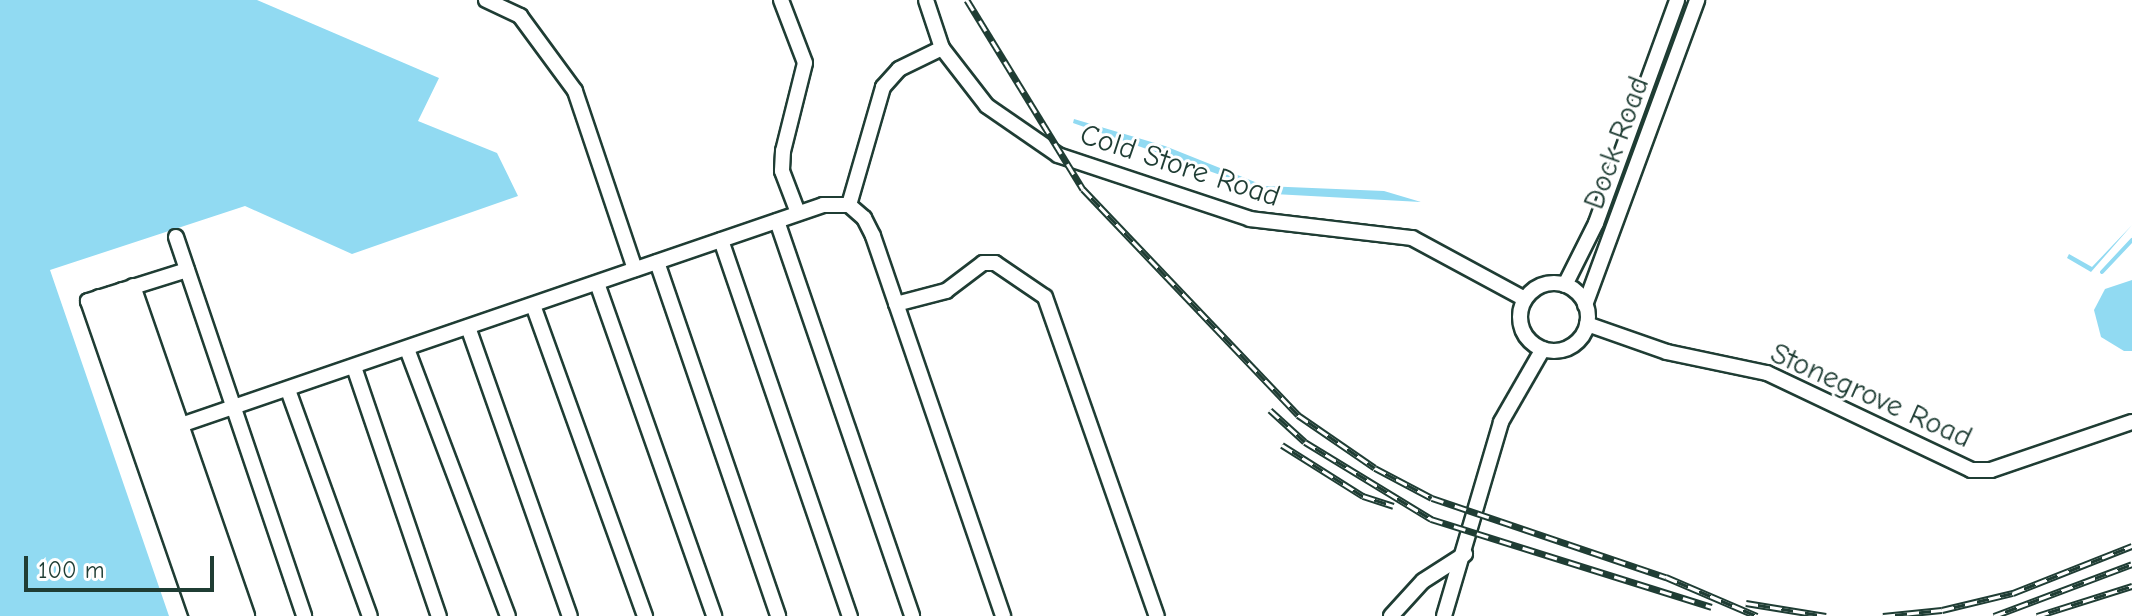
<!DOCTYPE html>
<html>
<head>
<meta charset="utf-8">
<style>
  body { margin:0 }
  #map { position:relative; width:2132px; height:616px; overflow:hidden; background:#fff; font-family:"Comic Neue",sans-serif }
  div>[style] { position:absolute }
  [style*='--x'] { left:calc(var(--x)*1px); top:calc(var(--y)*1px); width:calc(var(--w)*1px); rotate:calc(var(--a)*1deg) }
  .water>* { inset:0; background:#91daf2 }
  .stream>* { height:4px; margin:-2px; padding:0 2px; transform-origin:2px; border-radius:2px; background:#91daf2 }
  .roads { filter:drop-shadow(2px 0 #1f3d34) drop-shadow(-2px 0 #1f3d34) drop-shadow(0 2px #1f3d34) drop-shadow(0 -2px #1f3d34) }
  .street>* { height:14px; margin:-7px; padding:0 7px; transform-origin:7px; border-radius:7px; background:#fff }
  .street>.ring { margin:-7px; padding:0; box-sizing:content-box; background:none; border:14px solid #fff; border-radius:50% }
  .rail>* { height:7px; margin-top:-3.5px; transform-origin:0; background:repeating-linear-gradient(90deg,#fff 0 12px,#1f3d34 0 24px); box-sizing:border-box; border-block:2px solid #1f3d34 }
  span { translate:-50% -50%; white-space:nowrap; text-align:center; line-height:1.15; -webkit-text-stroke:6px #fff; paint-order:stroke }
  .street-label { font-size:30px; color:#1f3d34 }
  .scale { position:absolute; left:24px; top:556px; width:190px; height:36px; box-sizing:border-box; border:4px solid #1f3d34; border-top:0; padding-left:10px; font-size:24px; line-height:28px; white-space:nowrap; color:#1f3d34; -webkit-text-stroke:6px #fff; paint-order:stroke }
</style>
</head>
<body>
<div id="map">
  <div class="water">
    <div style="clip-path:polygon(0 0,257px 0,439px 78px,418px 121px,497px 153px,518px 196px,352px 254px,245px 206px,50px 270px,169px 616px,0 616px)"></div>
    <div style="clip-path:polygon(1074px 119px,1165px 146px,1265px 186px,1384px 191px,1421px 202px,1274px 194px,1073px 123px)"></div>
    <div style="clip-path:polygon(2132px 225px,2091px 272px,2067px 258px,2069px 254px,2092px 267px)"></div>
    <div style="clip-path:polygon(2132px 280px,2132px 351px,2124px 351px,2101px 337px,2094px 310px,2105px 289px)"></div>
  </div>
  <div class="stream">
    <div style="--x:2102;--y:272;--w:44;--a:-46.8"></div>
  </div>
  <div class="roads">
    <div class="street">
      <div style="--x:486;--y:0;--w:38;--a:25"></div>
      <div style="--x:520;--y:16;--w:93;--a:53.7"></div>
      <div style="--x:575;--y:91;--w:188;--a:71.4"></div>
      <div style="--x:781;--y:0;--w:67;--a:69.1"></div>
      <div style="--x:805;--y:63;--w:91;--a:104"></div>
      <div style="--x:783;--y:151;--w:20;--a:93"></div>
      <div style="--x:782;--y:171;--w:45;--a:69.1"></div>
      <div style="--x:926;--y:0;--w:51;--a:71.6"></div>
      <div style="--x:942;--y:48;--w:73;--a:52.2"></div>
      <div style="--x:987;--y:106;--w:86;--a:34.6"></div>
      <div style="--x:1058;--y:155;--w:202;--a:18.4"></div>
      <div style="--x:1250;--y:219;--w:163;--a:6.7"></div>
      <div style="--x:1412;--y:238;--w:128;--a:28.4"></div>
      <div style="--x:849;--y:205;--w:123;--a:-73.9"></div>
      <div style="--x:883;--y:87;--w:24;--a:-48"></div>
      <div style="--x:899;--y:69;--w:48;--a:-26"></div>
      <div style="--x:777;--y:221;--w:417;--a:71.1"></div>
      <div style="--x:176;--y:237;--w:400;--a:71.3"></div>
      <div style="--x:721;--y:240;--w:398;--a:71.1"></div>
      <div style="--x:657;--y:262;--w:374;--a:71.1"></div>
      <div style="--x:187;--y:270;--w:104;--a:162.6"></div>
      <div style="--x:88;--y:301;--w:333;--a:70.9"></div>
      <div style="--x:597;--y:283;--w:353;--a:70.6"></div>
      <div class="ring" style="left:1520px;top:283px;width:54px;height:54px"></div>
      <div style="--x:1565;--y:285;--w:69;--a:-63.4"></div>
      <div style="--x:1596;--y:223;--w:237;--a:-70"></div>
      <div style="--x:133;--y:286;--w:349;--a:70.9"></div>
      <div style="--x:122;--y:290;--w:345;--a:70.9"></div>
      <div style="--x:111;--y:294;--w:341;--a:71"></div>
      <div style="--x:99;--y:297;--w:337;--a:71"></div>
      <div style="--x:896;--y:304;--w:52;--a:-14.6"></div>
      <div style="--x:946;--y:291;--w:46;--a:-37.1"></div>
      <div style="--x:983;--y:263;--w:12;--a:0"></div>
      <div style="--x:995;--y:263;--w:60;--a:34.2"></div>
      <div style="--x:1045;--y:297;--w:338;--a:70.7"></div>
      <div style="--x:533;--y:305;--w:331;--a:70.2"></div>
      <div style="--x:1585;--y:305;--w:325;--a:-69.8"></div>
      <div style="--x:1587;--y:324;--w:85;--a:19.3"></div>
      <div style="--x:1667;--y:352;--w:102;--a:11.9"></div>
      <div style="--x:1767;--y:373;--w:226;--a:25.4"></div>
      <div style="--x:1971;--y:470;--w:20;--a:0"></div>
      <div style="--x:1991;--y:470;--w:149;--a:-18.8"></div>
      <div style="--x:468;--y:327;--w:306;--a:70.6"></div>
      <div style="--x:407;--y:349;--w:285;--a:69.3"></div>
      <div style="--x:354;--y:367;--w:263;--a:71.2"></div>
      <div style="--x:288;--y:390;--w:240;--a:70.1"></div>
      <div style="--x:137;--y:440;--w:725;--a:-18.91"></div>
      <div style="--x:823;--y:205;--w:26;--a:0"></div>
      <div style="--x:849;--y:205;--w:20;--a:41"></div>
      <div style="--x:864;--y:218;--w:20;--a:63"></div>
      <div style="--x:873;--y:236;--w:402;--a:71.1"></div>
      <div style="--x:1391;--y:616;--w:47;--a:-47.6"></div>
      <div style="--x:1423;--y:581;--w:50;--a:-32.7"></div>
      <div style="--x:1444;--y:616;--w:202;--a:-73.6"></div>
      <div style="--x:1501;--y:422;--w:84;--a:-60.1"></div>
    </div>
  </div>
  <div class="rail">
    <div style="--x:967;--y:0;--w:222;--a:58.5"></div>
    <div style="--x:1083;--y:189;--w:312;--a:46.4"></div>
    <div style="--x:1298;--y:415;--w:93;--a:34.5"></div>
    <div style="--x:1375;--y:468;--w:64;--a:27.8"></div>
    <div style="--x:1432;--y:498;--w:247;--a:18.7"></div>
    <div style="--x:1666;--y:577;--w:99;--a:23.2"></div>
    <div style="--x:1270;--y:410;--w:47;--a:42.4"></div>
    <div style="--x:1305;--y:442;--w:148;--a:31.4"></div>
    <div style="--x:1431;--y:519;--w:294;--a:17.4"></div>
    <div style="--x:1282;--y:445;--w:96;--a:32.2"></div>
    <div style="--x:1363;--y:496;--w:32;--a:18"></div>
    <div style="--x:1746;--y:603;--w:81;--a:9.2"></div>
    <div style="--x:1883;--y:616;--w:59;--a:-5.8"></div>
    <div style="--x:1942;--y:610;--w:73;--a:-13.5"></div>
    <div style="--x:2013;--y:593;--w:128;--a:-21.6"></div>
    <div style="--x:1994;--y:616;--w:147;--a:-20.6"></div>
    <div style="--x:2037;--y:616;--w:100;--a:-17.5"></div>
  </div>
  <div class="street-label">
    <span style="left:1617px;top:143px;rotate:-70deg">Dock Road</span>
    <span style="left:1180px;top:166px;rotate:18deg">Cold Store Road</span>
    <span style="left:1871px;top:396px;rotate:24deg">Stonegrove Road</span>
  </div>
  <div class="scale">100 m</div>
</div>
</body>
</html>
